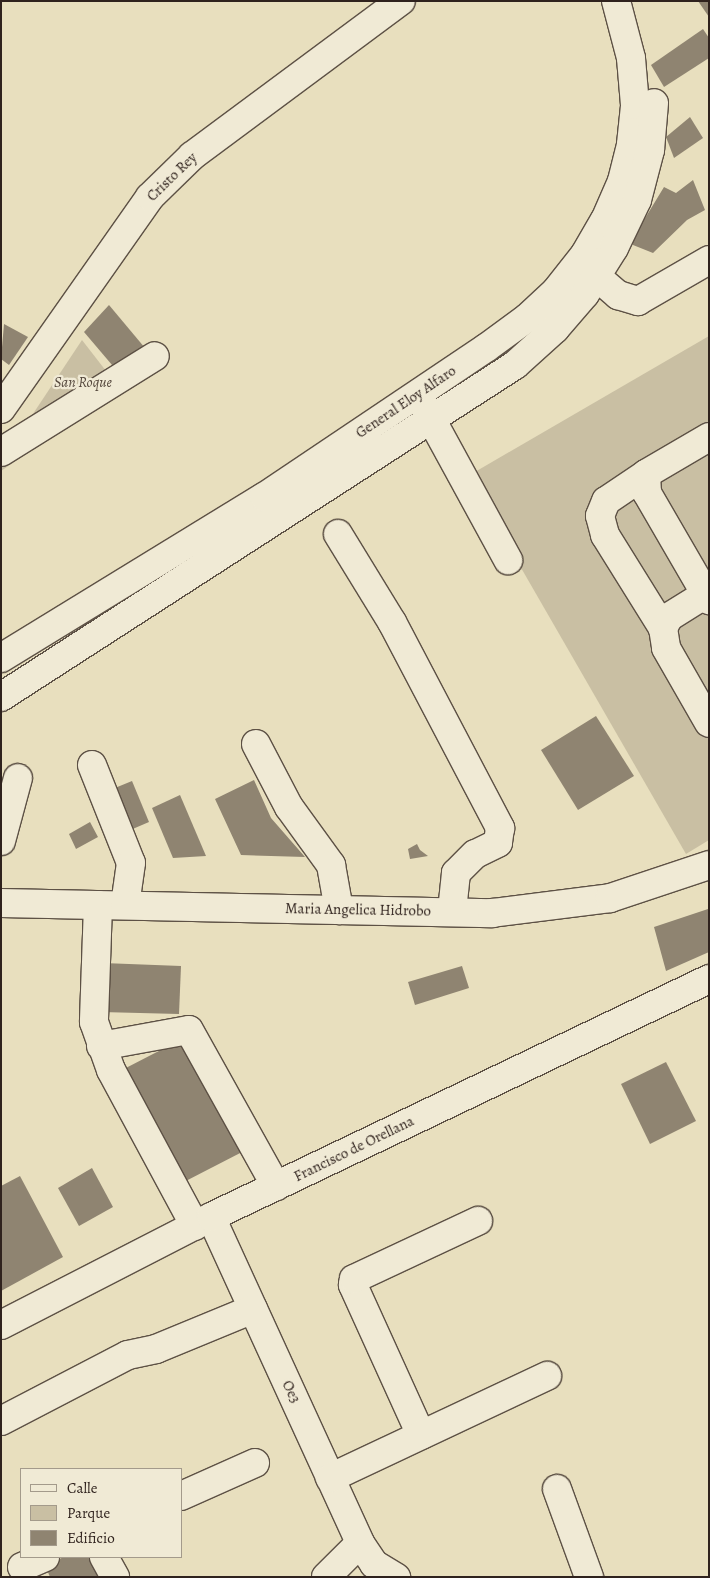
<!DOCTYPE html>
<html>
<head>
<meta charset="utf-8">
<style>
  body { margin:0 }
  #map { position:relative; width:710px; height:1578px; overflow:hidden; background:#e8dfbe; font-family:Alegreya,serif }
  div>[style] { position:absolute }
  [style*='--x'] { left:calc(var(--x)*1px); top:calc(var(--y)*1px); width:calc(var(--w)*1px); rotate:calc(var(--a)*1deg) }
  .green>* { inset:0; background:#c9bfa3 }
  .building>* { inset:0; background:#8f8471 }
  .roads { filter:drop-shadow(1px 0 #5d5145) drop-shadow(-1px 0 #5d5145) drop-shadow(0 1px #5d5145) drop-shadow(0 -1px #5d5145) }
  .minor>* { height:28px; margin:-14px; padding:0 14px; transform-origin:14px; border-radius:14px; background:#f0ead5 }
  span { translate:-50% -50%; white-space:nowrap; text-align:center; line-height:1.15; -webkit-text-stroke:4.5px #f0ead5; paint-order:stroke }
  .street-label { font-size:15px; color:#2f221d }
  .park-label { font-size:15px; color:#56493e; font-style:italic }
  .frame { position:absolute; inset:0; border:2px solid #2f221d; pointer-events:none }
  .legend { position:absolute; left:20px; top:1468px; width:162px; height:90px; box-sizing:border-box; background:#f0ead5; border:1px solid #a39a8b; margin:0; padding:6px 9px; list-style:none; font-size:15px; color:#2f221d }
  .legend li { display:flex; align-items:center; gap:10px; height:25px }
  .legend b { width:25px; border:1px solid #a39a8b }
</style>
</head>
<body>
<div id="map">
  <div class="green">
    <div style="clip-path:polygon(709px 336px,709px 840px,686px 854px,468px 476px)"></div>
    <div style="clip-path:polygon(82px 340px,120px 389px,1px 471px,1px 462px)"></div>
  </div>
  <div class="building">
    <div style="clip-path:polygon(698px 1px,709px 1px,709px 17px)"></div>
    <div style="clip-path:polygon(703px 29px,709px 38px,709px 58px,664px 87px,651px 65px)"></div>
    <div style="clip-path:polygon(690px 117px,703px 138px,674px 158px,666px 137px)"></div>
    <div style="clip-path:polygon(693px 180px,705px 210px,687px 220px,653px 253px,633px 245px,633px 238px,664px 187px,676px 193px)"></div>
    <div style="clip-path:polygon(109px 305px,145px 348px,118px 372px,84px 332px)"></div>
    <div style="clip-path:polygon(4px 324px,28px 337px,9px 365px,1px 359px)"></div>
    <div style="clip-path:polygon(596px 716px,634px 776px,578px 810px,541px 750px)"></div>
    <div style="clip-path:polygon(254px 780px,271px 818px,305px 857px,241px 855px,215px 799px)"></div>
    <div style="clip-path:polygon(132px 781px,149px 822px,128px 831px,110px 790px)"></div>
    <div style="clip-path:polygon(180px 795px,206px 856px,173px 858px,152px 808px)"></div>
    <div style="clip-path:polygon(90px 822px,98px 837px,76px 849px,69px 834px)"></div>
    <div style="clip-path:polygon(417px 844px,420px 850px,428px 856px,410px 859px,408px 849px)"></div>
    <div style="clip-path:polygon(708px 909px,709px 952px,666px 971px,654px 927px)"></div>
    <div style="clip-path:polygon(103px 963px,181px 966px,179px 1014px,101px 1012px)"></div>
    <div style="clip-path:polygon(462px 966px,469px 988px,415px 1005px,408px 982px)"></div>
    <div style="clip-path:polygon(188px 1036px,246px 1150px,178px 1185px,120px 1071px)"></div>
    <div style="clip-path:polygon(666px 1062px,696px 1121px,650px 1144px,621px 1084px)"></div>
    <div style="clip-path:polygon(92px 1168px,113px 1207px,79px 1226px,58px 1188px)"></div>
    <div style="clip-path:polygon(20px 1176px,63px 1257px,1px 1291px,1px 1186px)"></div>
    <div style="clip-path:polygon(64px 1557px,95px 1557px,105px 1577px,50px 1577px,45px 1565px)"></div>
  </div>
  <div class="roads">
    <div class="minor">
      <div style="--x:582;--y:264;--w:48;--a:40.7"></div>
      <div style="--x:618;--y:295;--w:21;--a:17"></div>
      <div style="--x:638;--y:301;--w:82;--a:-30"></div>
      <div style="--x:423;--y:404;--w:178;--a:61.4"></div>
      <div style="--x:1;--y:409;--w:259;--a:-54.9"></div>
      <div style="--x:150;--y:197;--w:59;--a:-44.3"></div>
      <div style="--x:192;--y:156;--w:260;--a:-36.6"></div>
      <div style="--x:709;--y:437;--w:73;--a:149.6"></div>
      <div style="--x:646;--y:474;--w:19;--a:87"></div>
      <div style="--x:647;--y:493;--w:124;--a:59.9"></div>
      <div style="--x:1;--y:452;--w:181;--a:-31.9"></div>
      <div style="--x:646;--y:474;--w:48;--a:146"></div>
      <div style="--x:606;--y:501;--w:16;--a:112"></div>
      <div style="--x:600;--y:516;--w:20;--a:75"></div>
      <div style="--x:605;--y:535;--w:110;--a:58.1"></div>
      <div style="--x:338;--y:534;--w:103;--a:58.5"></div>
      <div style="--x:392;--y:622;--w:233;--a:62.3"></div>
      <div style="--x:500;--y:828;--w:15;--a:98"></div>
      <div style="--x:498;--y:843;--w:25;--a:154"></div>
      <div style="--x:475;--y:854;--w:27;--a:135"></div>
      <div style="--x:456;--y:873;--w:39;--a:96"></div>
      <div style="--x:709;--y:592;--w:47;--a:148"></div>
      <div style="--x:669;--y:617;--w:13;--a:119"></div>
      <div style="--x:663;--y:628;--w:20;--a:81"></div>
      <div style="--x:666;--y:648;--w:86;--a:60.2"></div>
      <div style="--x:1;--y:658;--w:308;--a:-31.5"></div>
      <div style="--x:264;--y:497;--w:267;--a:-33.9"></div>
      <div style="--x:486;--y:348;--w:51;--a:-36.2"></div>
      <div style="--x:527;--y:318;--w:40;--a:-43"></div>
      <div style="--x:556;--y:291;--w:47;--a:-51.9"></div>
      <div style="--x:585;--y:254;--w:39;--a:-60"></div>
      <div style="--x:605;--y:220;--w:43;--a:-66.4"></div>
      <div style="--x:622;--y:181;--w:38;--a:-76"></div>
      <div style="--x:631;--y:144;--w:39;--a:-84"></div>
      <div style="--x:635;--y:105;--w:47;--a:-94.9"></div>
      <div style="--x:631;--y:58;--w:59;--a:-104.7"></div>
      <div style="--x:1;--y:697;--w:612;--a:-32.86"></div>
      <div style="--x:515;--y:365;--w:54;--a:-42"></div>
      <div style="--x:555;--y:329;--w:46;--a:-49.4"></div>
      <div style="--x:585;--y:294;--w:54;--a:-57.8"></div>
      <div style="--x:614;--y:248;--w:53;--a:-64.4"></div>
      <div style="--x:637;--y:200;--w:52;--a:-75.4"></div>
      <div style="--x:650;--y:150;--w:47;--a:-85.1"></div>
      <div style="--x:256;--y:744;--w:71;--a:62.4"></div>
      <div style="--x:289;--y:807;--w:72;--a:54.1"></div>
      <div style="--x:331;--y:865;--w:46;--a:79.9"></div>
      <div style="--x:92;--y:765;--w:105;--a:68.3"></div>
      <div style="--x:131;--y:863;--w:42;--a:98.1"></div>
      <div style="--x:1;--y:841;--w:65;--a:-74.9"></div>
      <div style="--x:1;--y:903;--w:491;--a:1.2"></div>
      <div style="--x:492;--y:913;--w:119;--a:-7.2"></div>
      <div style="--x:610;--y:898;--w:104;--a:-18.4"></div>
      <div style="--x:98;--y:905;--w:117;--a:92"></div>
      <div style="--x:94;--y:1022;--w:51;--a:70.5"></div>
      <div style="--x:111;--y:1070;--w:177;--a:61.7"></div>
      <div style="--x:101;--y:1046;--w:89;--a:-10.3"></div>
      <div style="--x:189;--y:1030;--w:179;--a:60.9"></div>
      <div style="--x:211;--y:1217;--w:358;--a:65.4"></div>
      <div style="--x:360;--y:1543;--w:25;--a:56"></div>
      <div style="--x:374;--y:1564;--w:26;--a:31"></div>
      <div style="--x:1;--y:1325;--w:236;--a:-27.2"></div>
      <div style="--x:211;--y:1217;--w:552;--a:-25.54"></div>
      <div style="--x:1;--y:1421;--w:143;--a:-27.5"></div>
      <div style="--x:128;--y:1355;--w:29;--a:-12"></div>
      <div style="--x:156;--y:1349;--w:105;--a:-22.4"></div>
      <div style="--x:421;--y:1435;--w:165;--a:-114.4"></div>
      <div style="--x:353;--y:1285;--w:6;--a:-81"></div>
      <div style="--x:354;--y:1279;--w:137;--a:-25.1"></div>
      <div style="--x:330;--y:1478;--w:240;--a:-25.2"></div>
      <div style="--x:557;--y:1489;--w:94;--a:70"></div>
      <div style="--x:181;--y:1496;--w:81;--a:-24"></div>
      <div style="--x:104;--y:1557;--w:23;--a:61"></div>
      <div style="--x:22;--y:1567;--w:25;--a:-23"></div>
      <div style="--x:326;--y:1577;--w:48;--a:-45"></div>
    </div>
  </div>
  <div class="street-label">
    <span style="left:172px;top:177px;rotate:-44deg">Cristo Rey</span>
    <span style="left:406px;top:402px;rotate:-34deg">General Eloy Alfaro</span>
    <span style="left:358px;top:910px;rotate:1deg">Maria Angelica Hidrobo</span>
    <span style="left:354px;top:1149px;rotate:-26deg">Francisco de Orellana</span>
    <span style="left:291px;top:1392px;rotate:65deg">Oe3</span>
  </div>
  <div class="park-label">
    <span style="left:83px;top:383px">San Roque</span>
  </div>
  <div class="frame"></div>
  <ul class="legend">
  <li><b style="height:6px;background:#f0ead5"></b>Calle</li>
  <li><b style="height:14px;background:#c9bfa3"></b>Parque</li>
  <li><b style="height:14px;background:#8f8471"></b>Edificio</li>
  </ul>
</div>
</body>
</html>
